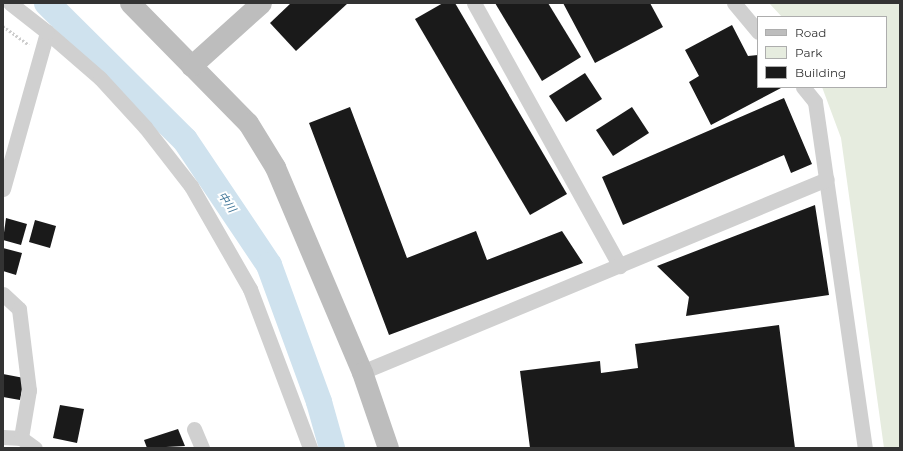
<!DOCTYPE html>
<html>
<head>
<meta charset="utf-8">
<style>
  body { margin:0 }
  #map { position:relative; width:903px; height:451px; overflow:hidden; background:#fff; font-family:Montserrat,"Noto Sans JP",sans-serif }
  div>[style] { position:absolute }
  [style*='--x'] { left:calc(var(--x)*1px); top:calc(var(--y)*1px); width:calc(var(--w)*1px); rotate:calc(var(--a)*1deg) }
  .green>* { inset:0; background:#e6ecdf }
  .river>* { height:26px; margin:-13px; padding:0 13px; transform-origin:13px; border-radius:13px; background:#cfe2ee }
  .building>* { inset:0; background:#1a1a1a }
  .path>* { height:2.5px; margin-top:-1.25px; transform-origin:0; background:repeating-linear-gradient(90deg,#cdcdcd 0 2px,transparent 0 4px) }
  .street>* { height:15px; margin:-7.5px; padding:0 7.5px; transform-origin:7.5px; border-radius:7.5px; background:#d0d0d0 }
  .secondary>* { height:21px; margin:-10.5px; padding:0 10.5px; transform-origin:10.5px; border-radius:10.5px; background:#bdbdbd }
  span { translate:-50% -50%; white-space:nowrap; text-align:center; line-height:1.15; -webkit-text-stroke:4px #fff; paint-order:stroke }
  .water-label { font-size:11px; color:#3f7597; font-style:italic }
  .frame { position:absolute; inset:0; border:4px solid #333; pointer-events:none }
  .legend { position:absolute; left:757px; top:16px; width:130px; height:72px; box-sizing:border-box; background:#fff; border:1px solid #adadad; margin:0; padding:5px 7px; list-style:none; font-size:12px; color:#333 }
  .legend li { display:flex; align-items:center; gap:8px; height:20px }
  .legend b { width:20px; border:1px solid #adadad }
</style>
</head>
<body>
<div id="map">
  <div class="green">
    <div style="clip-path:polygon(769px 3px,900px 3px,900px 448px,884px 448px,841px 138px,822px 87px,886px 87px,886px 17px,782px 17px)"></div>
  </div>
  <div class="river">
    <div style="--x:47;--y:3;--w:194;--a:44.8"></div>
    <div style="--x:185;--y:140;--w:151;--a:56.1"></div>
    <div style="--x:269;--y:265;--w:146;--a:69.9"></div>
    <div style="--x:319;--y:402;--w:48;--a:74.2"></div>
  </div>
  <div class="building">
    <div style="clip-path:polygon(291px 3px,348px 3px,296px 51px,270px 23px)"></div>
    <div style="clip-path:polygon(443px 3px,455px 3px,567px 194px,530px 215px,415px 19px)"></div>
    <div style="clip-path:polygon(495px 3px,548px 3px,581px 57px,542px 81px)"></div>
    <div style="clip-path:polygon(563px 3px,650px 3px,663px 27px,595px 63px)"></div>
    <div style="clip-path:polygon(732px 25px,748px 56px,758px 55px,758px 87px,781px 88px,711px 125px,689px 82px,699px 76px,685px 50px)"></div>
    <div style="clip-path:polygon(585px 73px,602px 99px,566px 122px,549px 96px)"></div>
    <div style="clip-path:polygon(784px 98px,812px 164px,791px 173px,784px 155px,623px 225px,602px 177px)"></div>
    <div style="clip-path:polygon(350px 107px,407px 258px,476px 231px,487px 260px,562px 231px,583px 263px,389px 335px,309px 123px)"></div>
    <div style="clip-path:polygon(632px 107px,649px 133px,613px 156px,596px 130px)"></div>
    <div style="clip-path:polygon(815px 205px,829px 295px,686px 316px,689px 297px,657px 266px)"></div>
    <div style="clip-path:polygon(6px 218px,27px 224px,21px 245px,3px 240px)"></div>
    <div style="clip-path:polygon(35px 220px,56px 226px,50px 248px,29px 242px)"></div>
    <div style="clip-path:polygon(3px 248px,22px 253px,16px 275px,3px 271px)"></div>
    <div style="clip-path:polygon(779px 325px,795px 448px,530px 448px,520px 371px,600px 361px,601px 373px,638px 368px,635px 344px)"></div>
    <div style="clip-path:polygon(3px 374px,24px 378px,20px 400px,3px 397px)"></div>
    <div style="clip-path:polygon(60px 405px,84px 409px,77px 443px,53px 438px)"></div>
    <div style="clip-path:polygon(178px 429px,185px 446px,147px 448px,144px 440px)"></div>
  </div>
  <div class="path">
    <div style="--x:3;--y:26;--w:32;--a:36"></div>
  </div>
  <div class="street">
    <div style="--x:474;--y:3;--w:301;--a:61"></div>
    <div style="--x:734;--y:3;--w:38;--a:50"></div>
    <div style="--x:47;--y:32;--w:70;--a:41"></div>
    <div style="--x:100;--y:78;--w:67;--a:47.4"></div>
    <div style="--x:145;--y:127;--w:75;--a:52.1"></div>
    <div style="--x:191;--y:186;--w:119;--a:60.2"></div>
    <div style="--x:250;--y:289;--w:170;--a:69.3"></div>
    <div style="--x:803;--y:87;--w:19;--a:51"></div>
    <div style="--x:815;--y:102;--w:350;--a:81.8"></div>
    <div style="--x:3;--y:189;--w:163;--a:-74.3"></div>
    <div style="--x:47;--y:32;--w:47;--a:-141.9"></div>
    <div style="--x:3;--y:294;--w:22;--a:43"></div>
    <div style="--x:19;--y:309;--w:82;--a:83"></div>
    <div style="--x:29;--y:390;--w:49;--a:99.5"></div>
    <div style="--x:362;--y:372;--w:503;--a:-22.54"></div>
    <div style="--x:194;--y:429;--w:21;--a:67"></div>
    <div style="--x:3;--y:437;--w:18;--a:3"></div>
    <div style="--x:21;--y:438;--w:17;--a:36"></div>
  </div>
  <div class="secondary">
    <div style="--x:130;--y:3;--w:168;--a:45.5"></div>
    <div style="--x:248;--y:123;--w:52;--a:58.5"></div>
    <div style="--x:275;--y:167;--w:223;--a:67"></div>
    <div style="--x:362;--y:372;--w:80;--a:71.1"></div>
    <div style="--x:191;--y:66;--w:94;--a:-42"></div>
  </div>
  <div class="water-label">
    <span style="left:227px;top:202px;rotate:56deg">中川</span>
  </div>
  <div class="frame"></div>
  <ul class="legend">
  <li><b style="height:5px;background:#bdbdbd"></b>Road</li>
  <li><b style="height:11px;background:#e6ecdf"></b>Park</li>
  <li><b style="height:11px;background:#1a1a1a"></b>Building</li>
  </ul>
</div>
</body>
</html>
